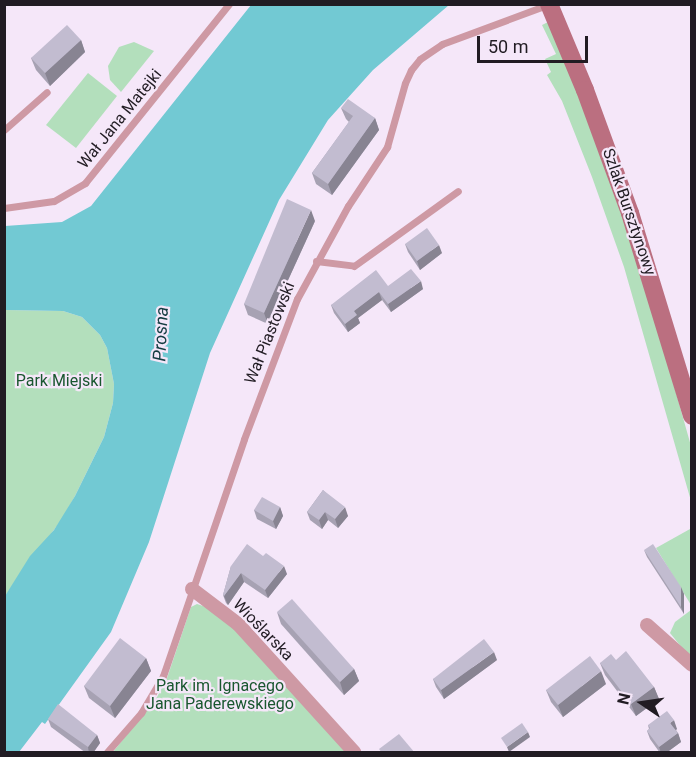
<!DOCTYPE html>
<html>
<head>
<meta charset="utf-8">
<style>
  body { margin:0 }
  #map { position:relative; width:696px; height:757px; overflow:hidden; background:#f5e7f9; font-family:Roboto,sans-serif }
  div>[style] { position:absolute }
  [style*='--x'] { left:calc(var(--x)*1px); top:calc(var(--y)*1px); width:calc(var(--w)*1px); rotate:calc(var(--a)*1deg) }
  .green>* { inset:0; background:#b3dfbc }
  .water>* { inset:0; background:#72c9d3 }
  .lane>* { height:7px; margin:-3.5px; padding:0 3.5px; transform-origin:3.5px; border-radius:3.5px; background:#ce99a4 }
  .street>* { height:14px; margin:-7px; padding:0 7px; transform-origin:7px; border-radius:7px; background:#ce99a4 }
  .secondary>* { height:18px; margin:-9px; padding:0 9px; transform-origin:9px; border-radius:9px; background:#bb6f80 }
  .wall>* { inset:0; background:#a7a2b3 }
  .shaded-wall>* { inset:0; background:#888492 }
  .building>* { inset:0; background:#c2bcd0 }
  span { translate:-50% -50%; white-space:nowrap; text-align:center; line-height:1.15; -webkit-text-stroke:4.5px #f5e7f9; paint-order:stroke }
  .street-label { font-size:16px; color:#211c23 }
  .park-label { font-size:16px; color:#19572f }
  .water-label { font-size:18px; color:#143d42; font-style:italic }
  .frame { position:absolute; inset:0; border:6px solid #211c23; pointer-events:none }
  .north { position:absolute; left:612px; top:673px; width:60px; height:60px; -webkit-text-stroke:4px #f5e7f9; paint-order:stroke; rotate:283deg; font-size:16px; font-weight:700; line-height:24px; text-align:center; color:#211c23 }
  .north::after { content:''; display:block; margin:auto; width:21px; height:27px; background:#211c23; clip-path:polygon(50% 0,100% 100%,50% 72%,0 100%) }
  .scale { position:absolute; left:477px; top:36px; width:111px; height:27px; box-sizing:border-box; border:3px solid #211c23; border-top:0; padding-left:8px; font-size:18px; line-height:21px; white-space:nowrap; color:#211c23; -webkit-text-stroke:4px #f5e7f9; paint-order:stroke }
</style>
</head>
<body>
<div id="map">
  <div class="green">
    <div style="clip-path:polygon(548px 22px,570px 73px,640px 265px,691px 446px,691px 501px,624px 267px,592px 177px,562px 101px,547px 75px,551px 72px,545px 59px,556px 54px,542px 25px)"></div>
    <div style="clip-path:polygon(134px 42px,154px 51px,121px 92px,110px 80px,108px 66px,119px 47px)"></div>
    <div style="clip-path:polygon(88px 73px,117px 96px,76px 148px,46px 125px)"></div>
    <div style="clip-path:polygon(5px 310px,63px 311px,82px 317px,100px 335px,107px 348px,114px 384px,113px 403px,104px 437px,75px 496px,62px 519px,5px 596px)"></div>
    <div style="clip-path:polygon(690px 529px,692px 532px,691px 605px,656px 548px)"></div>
    <div style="clip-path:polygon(197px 604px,209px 608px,226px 620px,346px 752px,113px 752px,157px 697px,167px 678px,191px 607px)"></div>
    <div style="clip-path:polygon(691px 610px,691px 659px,670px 633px,675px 622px)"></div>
  </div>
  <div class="water">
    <div style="clip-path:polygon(251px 5px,449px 5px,373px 70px,328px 120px,279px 200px,210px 353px,149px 542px,111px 632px,45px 724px,42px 722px,19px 752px,5px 752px,5px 596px,30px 556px,54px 530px,75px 496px,104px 437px,113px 403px,114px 384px,107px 348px,100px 335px,82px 317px,63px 311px,5px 310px,5px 226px,62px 222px,91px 206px)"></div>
  </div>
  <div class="lane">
    <div style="--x:4;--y:130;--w:57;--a:-41.5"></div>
    <div style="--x:4;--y:208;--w:50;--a:-8"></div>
    <div style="--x:54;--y:201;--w:36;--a:-30"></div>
    <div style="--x:85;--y:183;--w:230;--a:-51.2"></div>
    <div style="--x:316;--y:261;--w:38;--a:7"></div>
    <div style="--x:354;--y:266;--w:128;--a:-35.8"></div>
    <div style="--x:107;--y:752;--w:52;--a:-48.9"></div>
    <div style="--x:141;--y:713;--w:43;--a:-59.3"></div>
    <div style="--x:163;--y:676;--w:250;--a:-71.1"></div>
    <div style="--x:244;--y:439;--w:150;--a:-69.3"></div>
    <div style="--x:297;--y:299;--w:106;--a:-61.3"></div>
    <div style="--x:348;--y:206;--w:71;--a:-56.5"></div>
    <div style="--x:387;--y:147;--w:66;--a:-74.3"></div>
    <div style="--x:405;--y:83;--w:14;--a:-65"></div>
    <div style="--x:411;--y:70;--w:14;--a:-51"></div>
    <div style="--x:420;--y:59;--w:27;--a:-34"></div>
    <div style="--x:442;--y:44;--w:112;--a:-20.4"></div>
  </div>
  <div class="street">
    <div style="--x:192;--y:589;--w:58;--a:37.3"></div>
    <div style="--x:238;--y:624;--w:173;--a:47.8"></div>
    <div style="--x:647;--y:625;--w:60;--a:41.6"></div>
  </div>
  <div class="secondary">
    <div style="--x:549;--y:4;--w:93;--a:67.3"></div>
    <div style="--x:585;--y:90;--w:131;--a:69.9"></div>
    <div style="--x:630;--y:213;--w:212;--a:73"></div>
  </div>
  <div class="wall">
    <div style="clip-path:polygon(81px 40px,85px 52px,50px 86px,36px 70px,31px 58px)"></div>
    <div style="clip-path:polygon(341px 108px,375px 118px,379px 130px,332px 195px,316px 184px,312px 173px,349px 122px,346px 119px)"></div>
    <div style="clip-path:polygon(315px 221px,268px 324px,248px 315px,244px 304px)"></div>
    <div style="clip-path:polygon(405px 244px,442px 253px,420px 270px,408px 252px)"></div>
    <div style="clip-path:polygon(388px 286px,423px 289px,391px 312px,382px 300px,358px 318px,360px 323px,348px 332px,334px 313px,331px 305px)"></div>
    <div style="clip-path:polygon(323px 490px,348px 516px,338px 528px,328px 520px,322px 529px,310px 520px,307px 512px)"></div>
    <div style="clip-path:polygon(280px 507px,283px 516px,276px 529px,257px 519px,254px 510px)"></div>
    <div style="clip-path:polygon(644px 550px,684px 594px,684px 614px,647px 557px)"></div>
    <div style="clip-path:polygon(231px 566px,287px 574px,268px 598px,244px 582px,228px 605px,226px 603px,223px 595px)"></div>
    <div style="clip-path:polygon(277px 612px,354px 669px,359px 681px,344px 695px,281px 624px)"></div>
    <div style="clip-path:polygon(146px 658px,151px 671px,115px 718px,89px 698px,84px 686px)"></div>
    <div style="clip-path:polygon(497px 660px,444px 699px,436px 687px,433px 679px)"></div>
    <div style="clip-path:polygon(616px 660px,654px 687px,659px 699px,636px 716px,605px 675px,600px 663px)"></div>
    <div style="clip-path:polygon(606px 684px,563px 717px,551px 702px,546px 690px)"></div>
    <div style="clip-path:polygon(48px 719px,97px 735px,100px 743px,93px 753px,86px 753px,51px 727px)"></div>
    <div style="clip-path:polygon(648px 725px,677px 729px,676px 730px,678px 733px,681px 742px,666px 753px,660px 753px,650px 739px,647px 731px,649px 729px)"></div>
  </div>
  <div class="shaded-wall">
    <div style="clip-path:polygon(81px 40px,85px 52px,50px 86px,45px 73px)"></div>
    <div style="clip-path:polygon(375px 118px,379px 130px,332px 195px,328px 184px)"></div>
    <div style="clip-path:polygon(311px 210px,315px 221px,268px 324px,264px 313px)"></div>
    <div style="clip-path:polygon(439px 245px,442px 253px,420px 270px,417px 261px)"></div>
    <div style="clip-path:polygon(421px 281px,423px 289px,391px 312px,388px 304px)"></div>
    <div style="clip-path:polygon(379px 292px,382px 300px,358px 318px,360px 323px,348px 332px,345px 324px,354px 311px)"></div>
    <div style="clip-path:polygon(280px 507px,283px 516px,276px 529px,273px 521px)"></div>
    <div style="clip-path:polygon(345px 507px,348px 516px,338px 528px,335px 519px)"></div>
    <div style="clip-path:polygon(325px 512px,328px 520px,322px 529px,319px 520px)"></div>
    <div style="clip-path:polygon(284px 566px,287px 574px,268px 598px,265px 590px)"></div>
    <div style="clip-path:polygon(241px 573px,244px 582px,228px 605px,224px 596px)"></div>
    <div style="clip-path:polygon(681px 587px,684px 594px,684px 614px,681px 607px)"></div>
    <div style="clip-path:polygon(494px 652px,497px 660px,444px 699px,441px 690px)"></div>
    <div style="clip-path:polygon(146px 658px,151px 671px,115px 718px,110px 706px)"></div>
    <div style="clip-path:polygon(354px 669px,359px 681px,344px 695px,340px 682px)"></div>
    <div style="clip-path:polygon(601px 671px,606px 684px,563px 717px,558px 705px)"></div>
    <div style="clip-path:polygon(654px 687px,659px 699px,636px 716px,631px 704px)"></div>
    <div style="clip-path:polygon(674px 720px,677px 729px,674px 731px,670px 723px)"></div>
    <div style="clip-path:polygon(528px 732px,530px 737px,509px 752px,507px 747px)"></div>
    <div style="clip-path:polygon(678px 733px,681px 742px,666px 753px,661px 753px,659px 747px)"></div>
    <div style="clip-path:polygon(97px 735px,100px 743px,93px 753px,89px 753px,88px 747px)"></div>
  </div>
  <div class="building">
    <div style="clip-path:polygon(67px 25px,81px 40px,45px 73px,31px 58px)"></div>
    <div style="clip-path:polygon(348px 99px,375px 118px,328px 184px,312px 173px,353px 116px,341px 108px)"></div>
    <div style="clip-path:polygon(287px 199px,311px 210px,264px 313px,244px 304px)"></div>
    <div style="clip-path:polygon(427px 228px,439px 245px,417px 261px,405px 244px)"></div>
    <div style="clip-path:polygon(411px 269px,421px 281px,388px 304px,379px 292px,354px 311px,357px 315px,345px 324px,331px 305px,376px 270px,388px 286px)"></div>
    <div style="clip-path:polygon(323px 490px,345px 507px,335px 519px,325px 512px,319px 520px,307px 512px)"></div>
    <div style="clip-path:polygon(262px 497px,280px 507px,273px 521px,254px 510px)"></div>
    <div style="clip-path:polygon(247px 544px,263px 556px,266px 553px,284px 566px,265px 590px,241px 573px,224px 596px,223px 595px,231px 566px)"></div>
    <div style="clip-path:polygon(653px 544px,681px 587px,681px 607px,644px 550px)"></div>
    <div style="clip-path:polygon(292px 599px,354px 669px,340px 682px,277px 612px)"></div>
    <div style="clip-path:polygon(120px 638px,146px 658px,110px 706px,84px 686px)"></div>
    <div style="clip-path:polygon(484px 639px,494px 652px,441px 690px,433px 679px)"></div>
    <div style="clip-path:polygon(626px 651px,654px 687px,631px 704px,600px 663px,611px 654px,616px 660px)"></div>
    <div style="clip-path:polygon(590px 656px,601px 671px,558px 705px,546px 690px)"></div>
    <div style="clip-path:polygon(58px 704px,97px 735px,88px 747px,48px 719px)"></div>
    <div style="clip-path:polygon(667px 711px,674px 720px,670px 723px,678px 733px,659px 747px,647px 731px,650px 728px,648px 725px)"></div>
    <div style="clip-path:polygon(522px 723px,528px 732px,507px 747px,501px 738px)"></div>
    <div style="clip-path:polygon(399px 734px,415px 753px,382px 753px,379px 749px)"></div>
  </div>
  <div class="street-label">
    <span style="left:120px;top:119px;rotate:-51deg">Wał Jana Matejki</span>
    <span style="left:629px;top:212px;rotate:71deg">Szlak Bursztynowy</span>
    <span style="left:270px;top:333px;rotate:-68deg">Wał Piastowski</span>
    <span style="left:263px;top:630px;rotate:46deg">Wioślarska</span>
  </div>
  <div class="park-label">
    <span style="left:59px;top:381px">Park Miejski</span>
    <span style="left:220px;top:695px">Park im. Ignacego<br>Jana Paderewskiego</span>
  </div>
  <div class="water-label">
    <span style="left:161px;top:334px;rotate:-87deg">Prosna</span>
  </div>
  <div class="frame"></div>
  <div class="north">N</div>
  <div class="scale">50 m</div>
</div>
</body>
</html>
